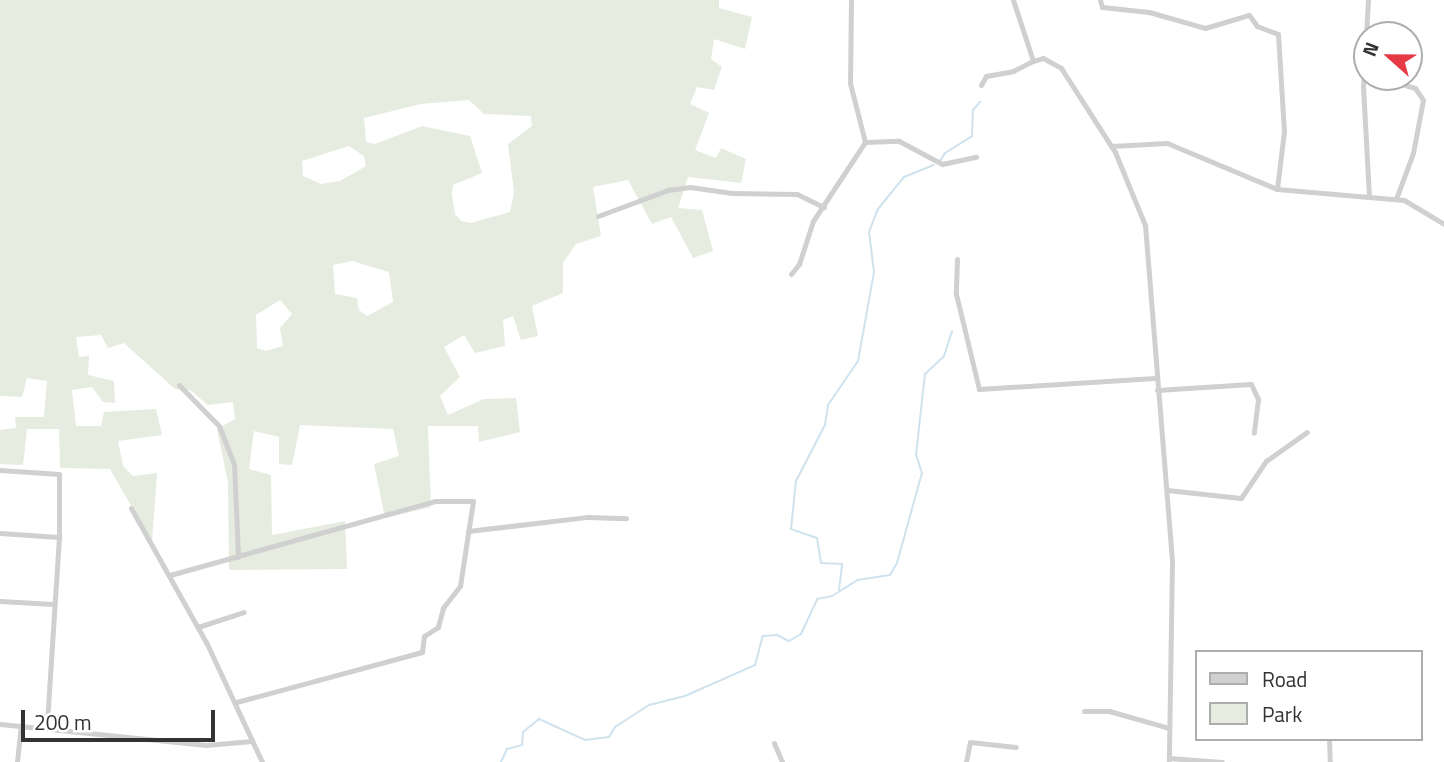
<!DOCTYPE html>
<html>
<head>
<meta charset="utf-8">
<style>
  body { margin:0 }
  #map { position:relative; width:1444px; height:762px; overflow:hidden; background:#fff; font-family:"Titillium Web",sans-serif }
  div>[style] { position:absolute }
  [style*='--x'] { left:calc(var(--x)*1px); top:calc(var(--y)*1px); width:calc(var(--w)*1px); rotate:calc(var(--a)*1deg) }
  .green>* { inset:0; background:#e6ecdf }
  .stream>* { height:2px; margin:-1px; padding:0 1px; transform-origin:1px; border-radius:1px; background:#cfe2ee }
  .minor>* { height:5px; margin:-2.5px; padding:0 2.5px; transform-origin:2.5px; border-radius:2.5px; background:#d0d0d0 }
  span { translate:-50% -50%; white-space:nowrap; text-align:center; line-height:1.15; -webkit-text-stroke:7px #fff; paint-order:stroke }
  .legend { position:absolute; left:1195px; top:650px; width:228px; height:91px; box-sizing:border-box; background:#fff; border:2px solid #adadad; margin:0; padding:9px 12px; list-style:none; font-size:21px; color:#333 }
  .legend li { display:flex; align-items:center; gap:14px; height:35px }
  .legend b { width:35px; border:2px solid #adadad }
  .north { position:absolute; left:1353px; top:21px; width:70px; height:70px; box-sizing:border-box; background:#fff; border:2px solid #adadad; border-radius:50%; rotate:291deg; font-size:19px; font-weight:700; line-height:28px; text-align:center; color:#333 }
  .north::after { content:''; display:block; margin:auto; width:24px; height:32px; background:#e63946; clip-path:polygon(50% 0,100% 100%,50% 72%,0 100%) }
  .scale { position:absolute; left:21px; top:710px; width:194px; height:32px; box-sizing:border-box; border:4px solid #333; border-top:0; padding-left:9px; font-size:21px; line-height:24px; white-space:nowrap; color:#333; -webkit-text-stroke:5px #fff; paint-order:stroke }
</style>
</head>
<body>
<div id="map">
  <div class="green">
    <div style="clip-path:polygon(evenodd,0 0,719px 0,719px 8px,752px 17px,745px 49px,714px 39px,711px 59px,722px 67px,714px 90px,697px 87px,690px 104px,709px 113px,695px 150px,716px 158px,721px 148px,746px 159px,741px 183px,688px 177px,678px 208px,702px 210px,713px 251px,693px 258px,671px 217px,652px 224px,628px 180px,593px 187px,601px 236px,576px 244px,563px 263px,563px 293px,532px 306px,538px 336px,521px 340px,513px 316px,503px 320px,505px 346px,475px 353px,464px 335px,444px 347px,460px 377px,440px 396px,448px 415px,484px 399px,516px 398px,520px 432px,479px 442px,478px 426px,428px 426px,431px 507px,385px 518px,374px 464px,399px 456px,393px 429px,300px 425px,292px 465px,279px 464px,279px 437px,254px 431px,249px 469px,271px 475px,272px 535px,345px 521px,347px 569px,229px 570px,228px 483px,217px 429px,235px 419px,233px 402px,208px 405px,190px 390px,175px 389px,124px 343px,108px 348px,101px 335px,76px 337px,79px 357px,89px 356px,88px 375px,114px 381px,115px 403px,103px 402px,92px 387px,72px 390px,76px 426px,101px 426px,104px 412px,156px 409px,162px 435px,118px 441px,123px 466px,133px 476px,157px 473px,152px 542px,110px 469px,60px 468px,59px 429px,27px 429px,23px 465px,0 464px,0 430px,16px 428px,15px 417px,44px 417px,47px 381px,27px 378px,22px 397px,0 396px,0 0,469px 100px,484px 114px,531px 116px,532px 126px,508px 144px,514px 192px,510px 212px,471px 223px,461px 221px,455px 214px,452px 194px,453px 185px,482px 173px,470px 136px,422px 126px,375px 144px,366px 142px,364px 118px,421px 104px,469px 100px,0 0,349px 146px,364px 156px,366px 166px,340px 181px,321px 184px,303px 176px,302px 161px,349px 146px,0 0,352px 261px,389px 272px,393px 302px,367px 316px,359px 310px,357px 298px,335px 294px,333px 265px,352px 261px,0 0,280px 300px,292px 314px,280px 328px,283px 346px,266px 351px,257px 348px,256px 315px,280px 300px)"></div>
  </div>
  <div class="stream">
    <div style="--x:940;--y:161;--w:9;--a:-58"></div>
    <div style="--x:945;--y:153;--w:32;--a:-32"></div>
    <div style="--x:972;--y:136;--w:26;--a:-88"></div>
    <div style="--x:973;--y:110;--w:11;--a:-49"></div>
    <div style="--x:839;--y:590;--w:26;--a:-83"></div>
    <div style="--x:842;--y:564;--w:21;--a:-177"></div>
    <div style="--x:821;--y:563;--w:25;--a:-99"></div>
    <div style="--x:817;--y:538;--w:28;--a:-161"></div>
    <div style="--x:791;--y:529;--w:48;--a:-84.1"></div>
    <div style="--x:796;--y:481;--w:63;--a:-62.6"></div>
    <div style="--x:825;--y:425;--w:20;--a:-81"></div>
    <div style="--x:828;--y:405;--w:53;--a:-55.7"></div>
    <div style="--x:858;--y:361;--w:90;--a:-79.8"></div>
    <div style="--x:874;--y:272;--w:40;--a:-97.1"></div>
    <div style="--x:869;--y:232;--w:25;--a:-69"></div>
    <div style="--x:878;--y:209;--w:41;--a:-50.9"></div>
    <div style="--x:904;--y:177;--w:32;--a:-22"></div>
    <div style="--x:501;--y:762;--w:14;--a:-65"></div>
    <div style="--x:507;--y:749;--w:16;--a:-15"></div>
    <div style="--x:522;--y:745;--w:13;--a:-86"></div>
    <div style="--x:523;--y:732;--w:21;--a:-39"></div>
    <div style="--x:539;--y:719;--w:51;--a:24.5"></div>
    <div style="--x:585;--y:740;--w:24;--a:-7"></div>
    <div style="--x:609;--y:737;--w:12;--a:-59"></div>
    <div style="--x:615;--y:727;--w:40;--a:-32.9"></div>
    <div style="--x:649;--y:705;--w:37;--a:-14"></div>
    <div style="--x:685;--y:696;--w:77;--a:-23.9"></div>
    <div style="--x:755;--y:665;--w:30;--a:-75"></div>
    <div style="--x:763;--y:636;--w:14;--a:-4"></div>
    <div style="--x:777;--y:635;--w:13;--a:27"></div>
    <div style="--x:789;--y:641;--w:14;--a:-30"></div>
    <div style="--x:801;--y:634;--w:38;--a:-65"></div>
    <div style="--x:817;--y:599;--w:15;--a:-11"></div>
    <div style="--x:832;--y:596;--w:31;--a:-32"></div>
    <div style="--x:858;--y:580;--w:32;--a:-9"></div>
    <div style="--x:890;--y:575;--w:14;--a:-60"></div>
    <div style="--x:897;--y:563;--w:93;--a:-74.5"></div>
    <div style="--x:922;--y:473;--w:19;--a:-108"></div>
    <div style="--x:916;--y:455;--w:81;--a:-83.7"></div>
    <div style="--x:925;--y:374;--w:26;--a:-43"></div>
    <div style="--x:944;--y:356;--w:26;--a:-72"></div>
  </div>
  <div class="minor">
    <div style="--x:1013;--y:0;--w:64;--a:71.8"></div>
    <div style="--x:1033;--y:61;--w:10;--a:-17"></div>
    <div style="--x:1043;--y:58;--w:21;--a:29"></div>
    <div style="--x:1061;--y:68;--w:100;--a:57.3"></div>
    <div style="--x:1115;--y:152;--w:79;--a:67.7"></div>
    <div style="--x:1145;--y:225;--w:337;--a:85.4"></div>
    <div style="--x:1172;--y:561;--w:201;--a:90.9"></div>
    <div style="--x:1100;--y:0;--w:7;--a:74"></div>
    <div style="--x:1102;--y:7;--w:47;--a:6.1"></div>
    <div style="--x:1149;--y:12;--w:58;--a:15.9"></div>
    <div style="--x:1205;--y:28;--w:46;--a:-16.5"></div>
    <div style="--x:1249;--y:15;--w:14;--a:54"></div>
    <div style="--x:1257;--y:26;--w:22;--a:21"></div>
    <div style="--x:1278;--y:34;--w:97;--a:86.5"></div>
    <div style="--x:1284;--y:131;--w:58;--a:96.9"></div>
    <div style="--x:1368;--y:0;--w:86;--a:93.3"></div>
    <div style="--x:1363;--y:86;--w:110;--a:86.9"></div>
    <div style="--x:1379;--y:77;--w:38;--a:17"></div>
    <div style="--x:1415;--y:88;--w:14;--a:56"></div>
    <div style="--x:1423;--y:100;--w:54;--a:100.7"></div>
    <div style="--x:1413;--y:153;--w:49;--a:110.3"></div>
    <div style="--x:981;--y:85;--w:10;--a:-61"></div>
    <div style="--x:986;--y:76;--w:27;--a:-10"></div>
    <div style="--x:1013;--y:71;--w:22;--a:-27"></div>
    <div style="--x:865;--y:142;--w:34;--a:-2"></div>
    <div style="--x:899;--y:141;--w:49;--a:28.1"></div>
    <div style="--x:942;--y:164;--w:35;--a:-12"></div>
    <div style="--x:1111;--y:146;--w:56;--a:-3.1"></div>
    <div style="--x:1167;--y:143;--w:119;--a:22.7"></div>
    <div style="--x:1277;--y:189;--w:127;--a:5"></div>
    <div style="--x:1404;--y:200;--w:47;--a:31"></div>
    <div style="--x:598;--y:216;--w:75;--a:-20.4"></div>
    <div style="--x:668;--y:190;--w:22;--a:-8"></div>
    <div style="--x:690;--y:187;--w:42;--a:8.1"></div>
    <div style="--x:732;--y:193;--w:65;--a:0.9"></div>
    <div style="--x:797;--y:194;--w:30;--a:26"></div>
    <div style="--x:957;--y:259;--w:35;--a:92"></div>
    <div style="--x:956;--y:294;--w:98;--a:76.4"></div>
    <div style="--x:979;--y:389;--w:176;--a:-3.6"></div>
    <div style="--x:791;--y:274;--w:13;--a:-51"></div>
    <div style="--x:799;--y:264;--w:45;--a:-72"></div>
    <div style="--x:813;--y:221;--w:95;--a:-56.6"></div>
    <div style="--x:865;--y:142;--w:61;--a:-104.3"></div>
    <div style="--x:850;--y:83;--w:83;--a:-89.3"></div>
    <div style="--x:179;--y:385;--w:57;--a:45.7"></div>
    <div style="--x:219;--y:426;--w:41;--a:68.5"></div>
    <div style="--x:234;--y:464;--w:93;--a:87.5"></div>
    <div style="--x:1157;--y:390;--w:94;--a:-3.7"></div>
    <div style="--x:1251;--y:384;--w:17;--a:65"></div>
    <div style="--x:1258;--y:399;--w:34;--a:97"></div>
    <div style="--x:0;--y:470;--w:59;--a:3.9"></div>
    <div style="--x:59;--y:474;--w:63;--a:90"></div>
    <div style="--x:1167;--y:490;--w:74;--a:6.2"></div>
    <div style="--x:1241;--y:498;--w:45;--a:-56"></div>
    <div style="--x:1266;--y:461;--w:50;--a:-35.3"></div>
    <div style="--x:131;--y:508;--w:156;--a:60.8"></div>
    <div style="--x:207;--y:644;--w:130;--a:65"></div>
    <div style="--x:468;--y:531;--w:121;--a:-6.7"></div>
    <div style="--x:588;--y:517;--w:38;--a:2"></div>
    <div style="--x:0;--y:533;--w:59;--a:3.9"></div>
    <div style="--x:59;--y:537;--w:188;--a:93.7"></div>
    <div style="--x:170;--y:575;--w:275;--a:-15.6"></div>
    <div style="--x:435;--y:501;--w:38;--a:0"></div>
    <div style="--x:473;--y:501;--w:86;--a:98.7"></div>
    <div style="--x:460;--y:586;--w:28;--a:128"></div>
    <div style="--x:443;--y:608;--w:20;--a:105"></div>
    <div style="--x:438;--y:627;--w:17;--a:147"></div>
    <div style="--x:424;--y:636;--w:16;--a:97"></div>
    <div style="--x:422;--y:652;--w:192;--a:164.9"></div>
    <div style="--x:0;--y:601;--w:53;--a:3.2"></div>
    <div style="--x:198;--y:627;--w:48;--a:-18.1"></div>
    <div style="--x:1084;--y:711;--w:25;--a:0"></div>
    <div style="--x:1109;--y:711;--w:62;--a:15.8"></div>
    <div style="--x:0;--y:724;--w:207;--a:5.8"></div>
    <div style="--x:206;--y:745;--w:46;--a:-5"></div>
    <div style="--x:1329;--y:739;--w:23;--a:88"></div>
    <div style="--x:774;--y:743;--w:21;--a:67"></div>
    <div style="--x:1169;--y:758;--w:53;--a:4.3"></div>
    <div style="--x:17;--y:762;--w:37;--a:-84"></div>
    <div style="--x:966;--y:762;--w:20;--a:-79"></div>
    <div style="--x:970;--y:742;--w:46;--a:6.2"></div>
  </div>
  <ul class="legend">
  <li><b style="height:9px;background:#d0d0d0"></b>Road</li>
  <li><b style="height:19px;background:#e6ecdf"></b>Park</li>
  </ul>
  <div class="north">N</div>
  <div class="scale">200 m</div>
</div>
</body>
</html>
